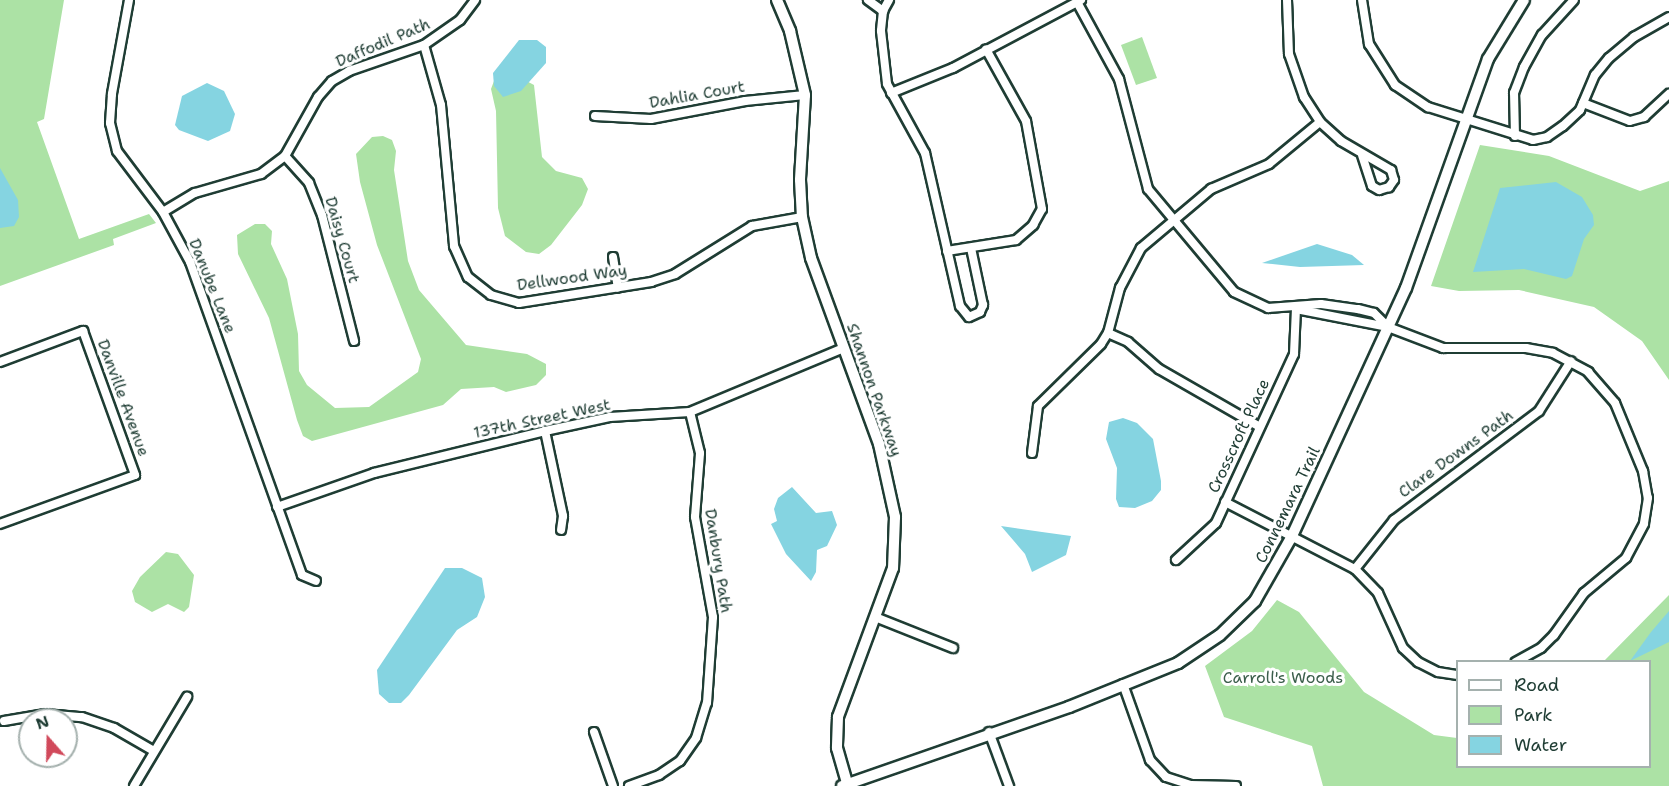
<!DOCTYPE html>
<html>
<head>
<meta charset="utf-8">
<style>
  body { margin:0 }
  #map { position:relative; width:1669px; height:786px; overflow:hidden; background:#fff; font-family:"Shantell Sans",sans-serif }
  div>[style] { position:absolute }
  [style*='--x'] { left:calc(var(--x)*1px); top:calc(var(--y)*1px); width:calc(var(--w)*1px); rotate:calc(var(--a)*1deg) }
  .green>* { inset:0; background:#ace2a5 }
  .water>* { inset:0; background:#85d4e1 }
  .roads { filter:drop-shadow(2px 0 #1f3d34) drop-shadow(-2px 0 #1f3d34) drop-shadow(0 2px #1f3d34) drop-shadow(0 -2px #1f3d34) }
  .minor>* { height:8px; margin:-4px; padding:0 4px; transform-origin:4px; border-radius:4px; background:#fff }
  .tertiary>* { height:10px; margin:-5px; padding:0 5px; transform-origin:5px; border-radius:5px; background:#fff }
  span { translate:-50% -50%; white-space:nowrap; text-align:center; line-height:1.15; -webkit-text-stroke:6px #fff; paint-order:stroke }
  .street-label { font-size:16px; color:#1f3d34 }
  .park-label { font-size:16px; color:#3b5e4b }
  .legend { position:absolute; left:1456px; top:660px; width:195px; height:108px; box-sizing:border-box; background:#fff; border:2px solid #a5b1ae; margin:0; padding:8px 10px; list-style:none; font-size:18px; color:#1f3d34 }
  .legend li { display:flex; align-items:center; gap:12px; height:30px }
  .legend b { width:30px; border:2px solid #a5b1ae }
  .north { position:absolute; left:18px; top:708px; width:60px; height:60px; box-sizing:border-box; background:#fff; border:2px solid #a5b1ae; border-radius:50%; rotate:340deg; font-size:16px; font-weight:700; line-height:24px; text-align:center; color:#1f3d34 }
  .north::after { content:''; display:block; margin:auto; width:21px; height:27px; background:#d1495b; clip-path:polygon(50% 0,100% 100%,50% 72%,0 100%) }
</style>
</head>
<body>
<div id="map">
  <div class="green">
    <div style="clip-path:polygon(0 0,64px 0,44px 119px,37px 122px,79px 239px,149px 214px,156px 223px,113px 239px,114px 245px,0 286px)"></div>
    <div style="clip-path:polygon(1142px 37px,1157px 78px,1136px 85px,1121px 45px)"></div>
    <div style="clip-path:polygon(519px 77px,534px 85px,542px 157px,556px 171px,582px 178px,588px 189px,582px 205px,551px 245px,539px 254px,526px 252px,505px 236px,498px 208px,496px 111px,491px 89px,494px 81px)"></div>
    <div style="clip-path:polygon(383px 136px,392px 140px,396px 151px,394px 170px,408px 261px,419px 290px,466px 345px,527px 354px,546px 364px,546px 375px,536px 385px,506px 392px,494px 387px,461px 389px,443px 405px,312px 441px,303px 436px,297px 420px,269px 318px,238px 254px,237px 235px,255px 224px,265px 224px,272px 231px,271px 244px,287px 279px,298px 334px,299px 371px,307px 385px,335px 408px,369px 407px,418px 372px,421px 359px,377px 245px,360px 182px,356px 154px,372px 137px)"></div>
    <div style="clip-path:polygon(1480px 145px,1549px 156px,1640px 191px,1669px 181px,1669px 380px,1642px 341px,1594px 307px,1519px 290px,1459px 291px,1431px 286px)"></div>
    <div style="clip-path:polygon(166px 552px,178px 554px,194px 575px,189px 607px,184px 612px,168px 604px,152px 612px,135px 602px,132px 591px,140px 577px)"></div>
    <div style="clip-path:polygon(1669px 595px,1669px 786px,1323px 786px,1312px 746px,1224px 717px,1205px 666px,1252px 631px,1277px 600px,1299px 612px,1364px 692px,1434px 735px,1457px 738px,1458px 766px,1650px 766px,1650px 662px,1604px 661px)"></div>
  </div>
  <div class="water">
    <div style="clip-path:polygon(519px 40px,537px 40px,546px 47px,546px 63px,521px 91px,503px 97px,494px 86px,493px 73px)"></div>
    <div style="clip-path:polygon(207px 83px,224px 91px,235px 114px,230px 131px,208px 141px,179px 130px,175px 125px,182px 96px)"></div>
    <div style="clip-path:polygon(0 168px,18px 200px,19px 217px,14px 226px,0 228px)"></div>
    <div style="clip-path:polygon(1556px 182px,1582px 197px,1593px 215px,1594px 225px,1584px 239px,1572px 276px,1566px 279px,1524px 269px,1473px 272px,1500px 188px)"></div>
    <div style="clip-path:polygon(1317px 244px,1352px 255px,1364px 265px,1300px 267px,1262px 263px)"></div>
    <div style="clip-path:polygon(1123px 418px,1137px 423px,1153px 439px,1161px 481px,1161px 490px,1152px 501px,1135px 508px,1119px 507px,1116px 499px,1117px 468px,1106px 439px,1109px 422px)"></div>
    <div style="clip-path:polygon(792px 487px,816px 513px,832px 511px,837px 525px,827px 546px,817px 550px,816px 572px,811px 581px,786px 554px,771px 524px,777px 521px,774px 509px,778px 498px)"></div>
    <div style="clip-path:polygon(1001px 526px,1042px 532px,1071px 536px,1066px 555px,1032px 572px,1025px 554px)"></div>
    <div style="clip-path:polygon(445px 568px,462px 568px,482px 578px,485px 597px,477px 617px,457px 630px,409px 695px,401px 703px,389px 703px,379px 694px,377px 670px)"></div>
    <div style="clip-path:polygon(1669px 611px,1669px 642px,1630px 661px,1651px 632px)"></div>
  </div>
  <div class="roads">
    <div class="minor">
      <div style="--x:129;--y:0;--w:96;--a:100.3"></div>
      <div style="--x:112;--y:94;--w:29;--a:94"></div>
      <div style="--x:110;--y:123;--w:29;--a:76"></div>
      <div style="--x:117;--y:151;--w:76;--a:53"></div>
      <div style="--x:163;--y:212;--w:57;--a:61.6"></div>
      <div style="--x:190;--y:262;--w:332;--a:70.3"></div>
      <div style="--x:302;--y:575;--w:15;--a:23"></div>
      <div style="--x:868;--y:0;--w:19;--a:36"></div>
      <div style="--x:889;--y:0;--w:13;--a:119"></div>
      <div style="--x:883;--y:11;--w:20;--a:96"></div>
      <div style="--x:881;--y:31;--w:53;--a:83.5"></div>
      <div style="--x:887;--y:84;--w:79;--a:61.2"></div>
      <div style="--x:925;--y:153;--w:157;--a:77.1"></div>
      <div style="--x:960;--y:306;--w:14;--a:51"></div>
      <div style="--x:969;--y:317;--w:12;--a:-24"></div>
      <div style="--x:980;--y:312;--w:8;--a:-67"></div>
      <div style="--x:983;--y:305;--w:58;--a:-101.9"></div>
      <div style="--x:1287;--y:0;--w:54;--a:87.9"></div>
      <div style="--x:1289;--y:54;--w:46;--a:70.8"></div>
      <div style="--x:1304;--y:97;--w:30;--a:57"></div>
      <div style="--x:1320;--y:122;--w:28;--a:42"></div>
      <div style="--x:1341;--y:141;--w:58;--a:30.1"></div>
      <div style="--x:1391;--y:170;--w:10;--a:73"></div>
      <div style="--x:1394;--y:180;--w:9;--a:126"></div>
      <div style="--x:1389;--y:187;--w:10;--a:163"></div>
      <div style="--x:1379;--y:190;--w:8;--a:-150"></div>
      <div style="--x:1372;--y:186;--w:32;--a:-108"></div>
      <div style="--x:1362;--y:0;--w:45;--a:81"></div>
      <div style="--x:1369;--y:44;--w:49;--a:57.6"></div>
      <div style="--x:1395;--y:85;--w:40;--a:34"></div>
      <div style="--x:1428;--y:107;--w:110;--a:17.4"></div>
      <div style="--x:1533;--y:140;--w:14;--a:-12"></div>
      <div style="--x:1547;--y:137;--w:19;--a:-35"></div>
      <div style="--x:1563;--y:126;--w:23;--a:-43"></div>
      <div style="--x:1580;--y:110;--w:38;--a:-67"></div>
      <div style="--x:1595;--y:75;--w:22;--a:-51"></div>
      <div style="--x:1609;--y:58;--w:33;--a:-40"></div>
      <div style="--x:1634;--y:37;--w:40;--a:-29.7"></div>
      <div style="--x:1077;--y:2;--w:88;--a:61.4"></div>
      <div style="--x:1119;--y:79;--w:114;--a:75.2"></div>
      <div style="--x:1148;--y:189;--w:134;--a:50.1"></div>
      <div style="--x:1234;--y:292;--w:38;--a:25"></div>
      <div style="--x:1268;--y:308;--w:53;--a:-4.3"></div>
      <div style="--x:1321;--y:304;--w:37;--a:8"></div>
      <div style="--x:1358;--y:309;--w:16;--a:14"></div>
      <div style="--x:1374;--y:313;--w:20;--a:45"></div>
      <div style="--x:424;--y:45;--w:62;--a:74.2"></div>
      <div style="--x:441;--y:105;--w:142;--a:84.7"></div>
      <div style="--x:454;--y:246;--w:34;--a:66"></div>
      <div style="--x:468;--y:277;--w:29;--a:38"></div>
      <div style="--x:491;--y:295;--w:29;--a:16"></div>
      <div style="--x:519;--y:303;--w:134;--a:-9"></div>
      <div style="--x:651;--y:282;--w:25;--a:-18"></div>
      <div style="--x:675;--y:274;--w:91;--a:-31.9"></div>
      <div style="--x:752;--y:226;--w:51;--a:-10.2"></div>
      <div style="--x:891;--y:93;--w:67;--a:-22"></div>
      <div style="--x:953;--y:68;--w:145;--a:-28"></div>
      <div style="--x:1583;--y:103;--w:50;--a:21"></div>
      <div style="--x:1630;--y:121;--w:15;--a:-16"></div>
      <div style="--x:1644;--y:117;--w:34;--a:-43"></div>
      <div style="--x:595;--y:116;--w:56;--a:3.1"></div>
      <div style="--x:651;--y:119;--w:96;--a:-10.8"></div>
      <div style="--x:745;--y:101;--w:60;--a:-5.7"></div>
      <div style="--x:1515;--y:136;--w:43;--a:-91.3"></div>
      <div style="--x:1514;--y:93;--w:28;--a:-69"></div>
      <div style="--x:1524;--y:67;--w:37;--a:-61"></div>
      <div style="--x:1542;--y:35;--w:47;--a:-47.6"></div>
      <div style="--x:285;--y:156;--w:36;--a:48"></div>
      <div style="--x:309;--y:183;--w:35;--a:68"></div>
      <div style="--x:322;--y:215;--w:130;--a:75.7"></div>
      <div style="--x:163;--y:212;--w:37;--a:-31"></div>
      <div style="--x:195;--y:193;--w:69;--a:-16.1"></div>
      <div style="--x:261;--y:174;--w:30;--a:-37"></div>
      <div style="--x:285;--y:156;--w:68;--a:-60.8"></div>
      <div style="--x:318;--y:97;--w:21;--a:-49"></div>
      <div style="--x:332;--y:81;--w:20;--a:-30"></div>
      <div style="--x:349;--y:71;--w:79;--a:-19.1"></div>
      <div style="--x:424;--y:45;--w:44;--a:-34.8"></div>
      <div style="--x:460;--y:20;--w:25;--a:-53"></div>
      <div style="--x:947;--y:251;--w:70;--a:-9.1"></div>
      <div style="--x:1016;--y:240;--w:23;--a:-41"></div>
      <div style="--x:1033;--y:225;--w:18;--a:-61"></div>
      <div style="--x:1042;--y:209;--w:89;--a:-100.3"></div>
      <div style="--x:1026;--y:121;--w:82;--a:-119.1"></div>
      <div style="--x:613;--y:257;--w:31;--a:81"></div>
      <div style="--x:1296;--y:309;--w:94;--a:11.1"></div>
      <div style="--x:1388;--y:327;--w:59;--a:20.9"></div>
      <div style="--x:1443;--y:348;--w:83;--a:0"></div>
      <div style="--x:1526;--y:348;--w:27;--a:10"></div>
      <div style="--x:1553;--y:353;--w:40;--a:28"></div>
      <div style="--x:1588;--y:372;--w:41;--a:48.9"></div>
      <div style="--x:1615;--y:403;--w:74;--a:67.6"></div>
      <div style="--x:1643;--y:471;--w:27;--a:80"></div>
      <div style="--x:1648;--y:498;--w:26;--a:99"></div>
      <div style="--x:1644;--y:524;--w:38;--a:118"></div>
      <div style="--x:1626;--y:558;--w:55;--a:140.2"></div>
      <div style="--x:1584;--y:593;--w:52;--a:125.5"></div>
      <div style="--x:1554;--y:635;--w:18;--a:135"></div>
      <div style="--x:1541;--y:648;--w:29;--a:151"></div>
      <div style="--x:1108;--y:333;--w:22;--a:24"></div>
      <div style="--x:1128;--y:342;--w:41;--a:41.1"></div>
      <div style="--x:1159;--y:369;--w:116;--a:29.9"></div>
      <div style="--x:0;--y:362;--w:89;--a:-20.5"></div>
      <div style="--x:83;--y:331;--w:153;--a:70.1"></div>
      <div style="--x:135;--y:475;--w:144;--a:160.1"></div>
      <div style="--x:545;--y:431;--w:87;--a:78"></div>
      <div style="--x:563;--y:516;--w:14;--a:98"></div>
      <div style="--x:1032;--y:453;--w:47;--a:-82.7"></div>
      <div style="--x:1038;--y:406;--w:88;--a:-44.5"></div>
      <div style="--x:1101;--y:344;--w:13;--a:-58"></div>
      <div style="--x:1108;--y:333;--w:47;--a:-75.1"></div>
      <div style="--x:1120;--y:288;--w:45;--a:-62.3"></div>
      <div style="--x:1141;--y:248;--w:92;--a:-40.1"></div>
      <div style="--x:1211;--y:189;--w:63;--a:-23.3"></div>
      <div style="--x:1269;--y:164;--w:66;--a:-39.5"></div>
      <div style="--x:1225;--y:502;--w:146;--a:27.3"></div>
      <div style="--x:1355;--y:569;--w:33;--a:46"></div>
      <div style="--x:1378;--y:593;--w:60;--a:65.6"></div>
      <div style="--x:1403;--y:648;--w:21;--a:43"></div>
      <div style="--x:1418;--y:662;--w:22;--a:27"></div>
      <div style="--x:1438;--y:672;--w:20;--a:9"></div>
      <div style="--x:277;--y:507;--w:103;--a:-19.3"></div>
      <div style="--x:374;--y:473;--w:176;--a:-13.8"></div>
      <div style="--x:545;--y:431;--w:66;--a:-12.2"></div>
      <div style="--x:610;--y:417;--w:80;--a:-3.6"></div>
      <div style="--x:690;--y:412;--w:167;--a:-22.6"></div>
      <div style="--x:1176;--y:560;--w:54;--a:-42.8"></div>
      <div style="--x:1216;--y:523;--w:186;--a:-65.2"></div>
      <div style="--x:1294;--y:354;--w:45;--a:-87.5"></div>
      <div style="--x:1355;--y:569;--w:63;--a:-51.5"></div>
      <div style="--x:1394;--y:520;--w:181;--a:-36.9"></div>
      <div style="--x:1539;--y:411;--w:59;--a:-57.4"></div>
      <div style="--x:875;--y:617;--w:84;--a:21.7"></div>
      <div style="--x:1123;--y:684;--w:81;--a:70.4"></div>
      <div style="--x:1150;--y:760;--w:23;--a:47"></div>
      <div style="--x:1166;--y:777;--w:26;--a:18"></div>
      <div style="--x:1191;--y:785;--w:45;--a:1.3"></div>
      <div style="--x:4;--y:721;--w:42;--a:-9.7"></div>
      <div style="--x:45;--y:714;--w:37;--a:5"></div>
      <div style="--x:82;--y:717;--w:34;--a:19"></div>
      <div style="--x:114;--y:728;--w:46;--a:29.9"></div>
      <div style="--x:594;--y:732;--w:57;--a:70.6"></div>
      <div style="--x:989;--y:732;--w:58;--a:69.7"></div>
      <div style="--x:134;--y:786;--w:104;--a:-59.2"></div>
      <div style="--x:629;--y:786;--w:32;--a:-20"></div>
      <div style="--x:659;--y:775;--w:25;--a:-34"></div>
      <div style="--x:680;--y:761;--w:28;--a:-55"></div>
      <div style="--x:696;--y:738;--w:37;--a:-73"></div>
      <div style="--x:707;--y:703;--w:86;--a:-86"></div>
      <div style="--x:713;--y:617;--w:102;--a:-100.2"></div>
      <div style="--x:695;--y:517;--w:64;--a:-85.5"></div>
      <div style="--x:700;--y:453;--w:42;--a:-103.7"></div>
    </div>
    <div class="tertiary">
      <div style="--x:777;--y:0;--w:34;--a:67"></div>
      <div style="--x:790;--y:31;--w:66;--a:76.8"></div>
      <div style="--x:805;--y:95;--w:85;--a:93.4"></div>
      <div style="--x:800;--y:180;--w:37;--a:87"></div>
      <div style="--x:802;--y:217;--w:42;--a:77.6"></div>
      <div style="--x:811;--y:258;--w:198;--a:69.9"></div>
      <div style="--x:879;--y:444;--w:75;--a:77.6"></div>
      <div style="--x:895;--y:517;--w:51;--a:92.2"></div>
      <div style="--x:893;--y:568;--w:159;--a:110.3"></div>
      <div style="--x:838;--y:717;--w:31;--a:92"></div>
      <div style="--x:837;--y:748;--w:40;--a:74"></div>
      <div style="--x:842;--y:786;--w:240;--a:-19.2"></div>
      <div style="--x:1069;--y:707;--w:118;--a:-22"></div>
      <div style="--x:1178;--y:663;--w:50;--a:-33.7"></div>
      <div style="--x:1220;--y:635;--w:49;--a:-44.2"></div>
      <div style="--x:1255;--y:601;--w:73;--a:-60.3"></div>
      <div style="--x:1291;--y:538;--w:275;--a:-65.3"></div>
      <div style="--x:1406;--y:288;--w:243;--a:-70.3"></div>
      <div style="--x:1488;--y:59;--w:69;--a:-58.6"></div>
    </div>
  </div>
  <div class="street-label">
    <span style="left:383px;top:43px;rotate:-23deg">Daffodil Path</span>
    <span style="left:697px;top:95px;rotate:-10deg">Dahlia Court</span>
    <span style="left:342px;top:240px;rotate:74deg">Daisy Court</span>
    <span style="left:572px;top:278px;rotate:-8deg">Dellwood Way</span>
    <span style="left:212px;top:286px;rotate:68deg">Danube Lane</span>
    <span style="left:874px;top:390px;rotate:71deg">Shannon Parkway</span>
    <span style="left:123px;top:398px;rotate:70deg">Danville Avenue</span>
    <span style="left:542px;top:419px;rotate:-12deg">137th Street West</span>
    <span style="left:1239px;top:436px;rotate:-65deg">Crosscroft Place</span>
    <span style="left:1456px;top:454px;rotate:-36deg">Clare Downs Path</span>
    <span style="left:1288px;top:505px;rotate:-64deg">Connemara Trail</span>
    <span style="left:718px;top:561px;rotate:81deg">Danbury Path</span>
  </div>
  <div class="park-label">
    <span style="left:1283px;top:678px">Carroll's Woods</span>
  </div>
  <ul class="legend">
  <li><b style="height:8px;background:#fff"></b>Road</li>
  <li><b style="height:16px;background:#ace2a5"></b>Park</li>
  <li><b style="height:16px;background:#85d4e1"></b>Water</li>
  </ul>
  <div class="north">N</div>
</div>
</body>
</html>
